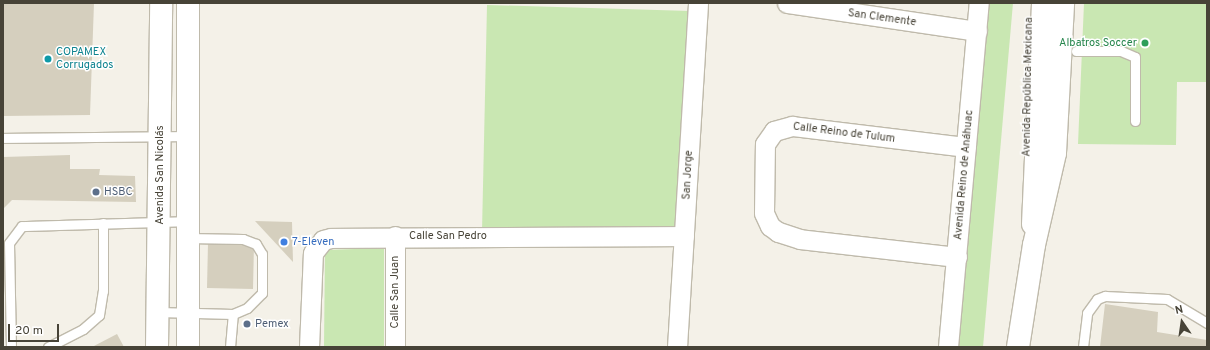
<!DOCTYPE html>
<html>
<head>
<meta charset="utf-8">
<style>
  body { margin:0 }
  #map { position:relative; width:1210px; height:350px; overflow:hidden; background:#f4f1e8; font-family:Overpass,sans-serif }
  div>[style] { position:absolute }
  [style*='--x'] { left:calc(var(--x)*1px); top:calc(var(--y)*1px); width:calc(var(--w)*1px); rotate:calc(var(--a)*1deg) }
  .green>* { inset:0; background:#c9e7b2 }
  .building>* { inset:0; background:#d5cfbe }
  .roads { filter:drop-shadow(1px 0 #bfbaab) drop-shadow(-1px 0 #bfbaab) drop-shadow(0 1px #bfbaab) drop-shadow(0 -1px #bfbaab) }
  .service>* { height:9px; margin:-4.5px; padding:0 4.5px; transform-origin:4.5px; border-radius:4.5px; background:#fff }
  .minor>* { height:19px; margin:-9.5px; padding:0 9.5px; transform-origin:9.5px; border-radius:9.5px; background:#fff }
  .tertiary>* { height:22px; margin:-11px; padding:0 11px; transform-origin:11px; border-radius:11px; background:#fff }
  .dots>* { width:11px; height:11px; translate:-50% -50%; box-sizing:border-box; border:2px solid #fff; border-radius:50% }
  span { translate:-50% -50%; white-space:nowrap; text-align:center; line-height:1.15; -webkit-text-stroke:3px #fff; paint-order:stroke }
  .street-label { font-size:11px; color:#474337 }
  .leisure-label { font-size:11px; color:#27864d }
  .right { translate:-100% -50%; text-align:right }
  .culture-label { font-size:11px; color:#0d838f }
  .left { translate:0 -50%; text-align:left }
  .service-label { font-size:11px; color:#4e5e75 }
  .shop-label { font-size:11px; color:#366cbe }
  .frame { position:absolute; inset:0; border:4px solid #474337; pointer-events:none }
  .north { position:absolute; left:1162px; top:302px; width:40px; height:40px; -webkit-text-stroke:3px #fff; paint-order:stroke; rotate:347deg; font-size:11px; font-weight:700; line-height:16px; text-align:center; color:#474337 }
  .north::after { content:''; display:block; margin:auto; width:14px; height:18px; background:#474337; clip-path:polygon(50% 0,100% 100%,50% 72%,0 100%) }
  .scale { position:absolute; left:8px; top:324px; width:51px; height:18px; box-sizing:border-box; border:2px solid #474337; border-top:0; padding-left:5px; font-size:12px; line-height:14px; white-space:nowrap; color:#474337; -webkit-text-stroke:3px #fff; paint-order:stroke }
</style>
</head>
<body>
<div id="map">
  <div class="green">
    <div style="clip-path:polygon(989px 3px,1013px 3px,983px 347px,958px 347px)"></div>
    <div style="clip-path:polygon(1084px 3px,1207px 3px,1207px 82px,1177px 82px,1176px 145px,1078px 144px)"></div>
    <div style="clip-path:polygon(487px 5px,690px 11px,680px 228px,482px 231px)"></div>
    <div style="clip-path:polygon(384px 248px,384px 347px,324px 347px,325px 250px)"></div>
  </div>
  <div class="building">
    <div style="clip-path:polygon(3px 3px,94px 3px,90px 115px,3px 116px)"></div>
    <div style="clip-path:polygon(70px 155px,70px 169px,100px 169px,99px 175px,135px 176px,136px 202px,12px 200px,3px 209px,3px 157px)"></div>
    <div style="clip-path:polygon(255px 221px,292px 222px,293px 262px)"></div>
    <div style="clip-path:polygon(208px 243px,254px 244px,253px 289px,207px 288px)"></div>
    <div style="clip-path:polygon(1105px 304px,1158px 312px,1157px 332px,1207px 340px,1207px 347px,1100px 347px)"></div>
    <div style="clip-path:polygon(117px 334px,124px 347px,92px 347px)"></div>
  </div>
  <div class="roads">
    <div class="service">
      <div style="--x:1076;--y:51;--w:45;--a:0"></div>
      <div style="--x:1121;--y:51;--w:15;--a:23"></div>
      <div style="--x:1135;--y:57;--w:64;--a:90"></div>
      <div style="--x:3;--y:138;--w:184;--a:-0.6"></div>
      <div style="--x:158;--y:312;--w:75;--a:1.5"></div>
      <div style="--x:233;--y:314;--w:15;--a:-23"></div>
      <div style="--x:247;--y:308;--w:21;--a:-45"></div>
      <div style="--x:262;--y:293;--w:39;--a:-90"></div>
      <div style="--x:262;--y:254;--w:12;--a:-121"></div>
      <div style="--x:256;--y:244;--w:14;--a:-159"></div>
      <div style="--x:243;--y:239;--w:56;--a:-179"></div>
      <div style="--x:11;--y:347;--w:104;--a:-91.1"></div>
      <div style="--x:9;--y:243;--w:21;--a:-53"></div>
      <div style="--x:22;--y:226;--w:165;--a:-1.7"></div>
      <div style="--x:48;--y:347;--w:39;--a:-27"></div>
      <div style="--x:83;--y:329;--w:21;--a:-41"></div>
      <div style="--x:99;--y:315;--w:24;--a:-81"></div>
      <div style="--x:103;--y:291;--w:68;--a:-90"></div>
      <div style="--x:230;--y:347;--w:33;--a:-85"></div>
      <div style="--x:1083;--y:347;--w:34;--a:-83"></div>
      <div style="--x:1087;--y:313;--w:17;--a:-54"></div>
      <div style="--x:1097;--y:299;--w:9;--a:-21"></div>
      <div style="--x:1105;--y:296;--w:62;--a:2.8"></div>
      <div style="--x:1167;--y:299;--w:47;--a:31"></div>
    </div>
    <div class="minor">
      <div style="--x:787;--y:3;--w:192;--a:8.4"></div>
      <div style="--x:395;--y:236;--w:111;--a:90"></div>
      <div style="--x:957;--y:257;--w:158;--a:-173.5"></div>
      <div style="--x:800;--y:239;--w:23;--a:-162"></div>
      <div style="--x:778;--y:232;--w:10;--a:-143"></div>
      <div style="--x:770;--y:226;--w:14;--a:-115"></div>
      <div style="--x:764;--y:213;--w:69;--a:-89.2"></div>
      <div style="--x:765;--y:144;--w:16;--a:-55"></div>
      <div style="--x:774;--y:131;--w:19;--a:-16"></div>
      <div style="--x:792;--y:126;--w:175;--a:6.9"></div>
      <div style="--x:309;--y:347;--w:94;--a:-87.6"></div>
      <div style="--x:313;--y:253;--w:16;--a:-52"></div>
      <div style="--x:323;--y:240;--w:8;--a:-14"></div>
      <div style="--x:331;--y:238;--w:353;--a:-0.3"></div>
      <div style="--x:677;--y:347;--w:345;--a:-86.5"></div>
      <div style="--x:948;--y:347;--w:345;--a:-84.9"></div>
    </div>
    <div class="tertiary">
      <div style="--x:188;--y:3;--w:344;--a:90"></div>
      <div style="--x:1033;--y:224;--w:221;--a:-87.4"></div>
      <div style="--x:157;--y:347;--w:344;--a:-89.3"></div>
      <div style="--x:1018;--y:347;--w:103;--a:-81.1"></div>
      <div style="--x:1034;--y:245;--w:94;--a:-77.1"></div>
      <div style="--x:1055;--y:153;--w:150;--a:-86.9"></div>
    </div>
  </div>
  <div class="dots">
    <div style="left:1145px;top:43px;background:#2e9e5b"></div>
    <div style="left:48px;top:59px;background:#0f9aa8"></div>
    <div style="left:96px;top:192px;background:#5c6f8a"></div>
    <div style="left:284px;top:242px;background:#3f7fe0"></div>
    <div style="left:247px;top:324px;background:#5c6f8a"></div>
  </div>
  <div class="street-label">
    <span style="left:882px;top:18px;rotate:8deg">San Clemente</span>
    <span style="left:1028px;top:87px;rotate:-89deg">Avenida República Mexicana</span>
    <span style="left:844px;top:133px;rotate:7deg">Calle Reino de Tulum</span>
    <span style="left:160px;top:175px;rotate:-90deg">Avenida San Nicolás</span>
    <span style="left:688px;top:175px;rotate:-87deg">San Jorge</span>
    <span style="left:964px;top:175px;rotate:-85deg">Avenida Reino de Anáhuac</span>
    <span style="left:448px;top:236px">Calle San Pedro</span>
    <span style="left:395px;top:292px;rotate:-90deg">Calle San Juan</span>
  </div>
  <div class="leisure-label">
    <span class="right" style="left:1137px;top:43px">Albatros Soccer</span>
  </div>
  <div class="culture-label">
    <span class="left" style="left:56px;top:59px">COPAMEX<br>Corrugados</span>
  </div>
  <div class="service-label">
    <span class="left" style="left:104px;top:192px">HSBC</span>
    <span class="left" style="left:255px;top:324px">Pemex</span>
  </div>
  <div class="shop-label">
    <span class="left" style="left:292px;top:242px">7-Eleven</span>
  </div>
  <div class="frame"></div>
  <div class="north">N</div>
  <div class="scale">20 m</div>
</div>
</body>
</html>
